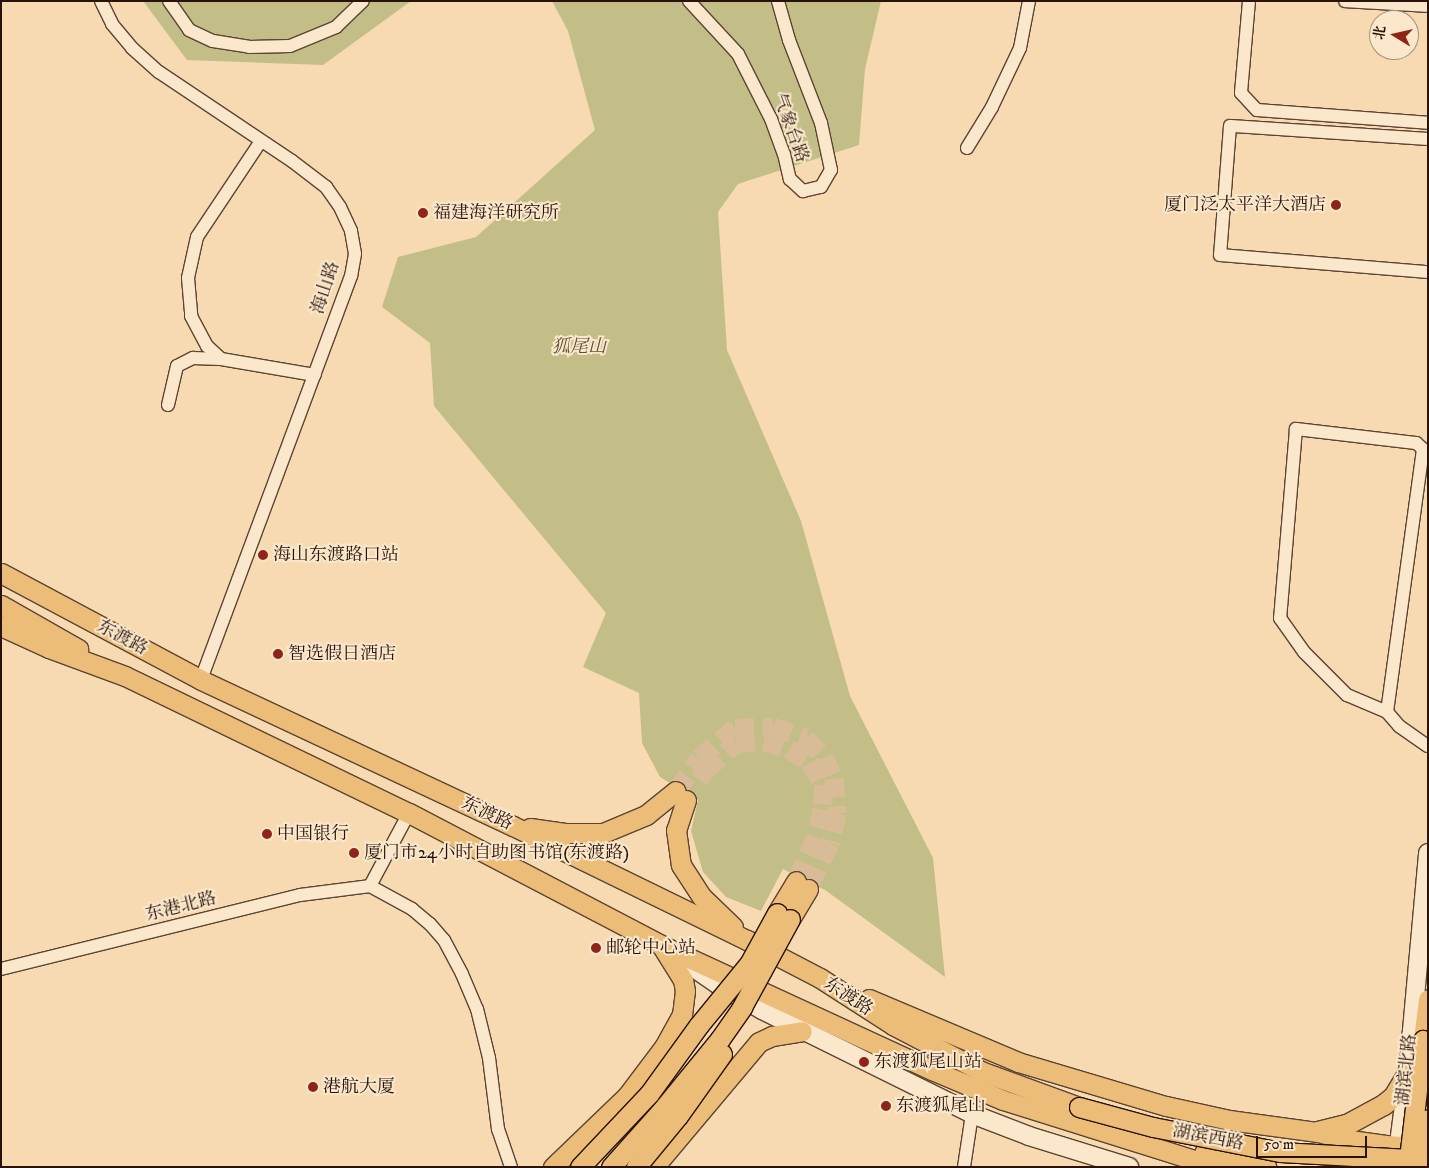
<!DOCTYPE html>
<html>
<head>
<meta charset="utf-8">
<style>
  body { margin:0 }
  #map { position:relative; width:1429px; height:1168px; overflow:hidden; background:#f7dab1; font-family:"IM FELL DW Pica","Noto Serif SC",serif }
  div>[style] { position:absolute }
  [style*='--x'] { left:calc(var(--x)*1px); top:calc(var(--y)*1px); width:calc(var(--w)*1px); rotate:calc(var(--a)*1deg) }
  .green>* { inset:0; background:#c3be88 }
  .primary-tunnel>* { height:19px; margin-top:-9.5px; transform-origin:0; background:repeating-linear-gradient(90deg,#d8bc98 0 19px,transparent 0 28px) }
  .roads { filter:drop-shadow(1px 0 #5c4432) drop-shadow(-1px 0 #5c4432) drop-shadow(0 1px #5c4432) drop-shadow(0 -1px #5c4432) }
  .minor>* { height:12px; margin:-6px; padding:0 6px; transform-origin:6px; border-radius:6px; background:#fae7cc }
  .secondary>* { height:18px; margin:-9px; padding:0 9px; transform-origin:9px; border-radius:9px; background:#fae7cc }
  .primary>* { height:19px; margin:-9.5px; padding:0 9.5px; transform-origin:9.5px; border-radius:9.5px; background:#ecbd78 }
  .trunk>* { height:20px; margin:-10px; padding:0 10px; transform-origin:10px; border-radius:10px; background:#ecbd78 }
  .bridges { filter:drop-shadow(1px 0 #291208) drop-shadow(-1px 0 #291208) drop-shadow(0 1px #291208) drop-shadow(0 -1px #291208) }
  .primary-bridge>* { height:19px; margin:-9.5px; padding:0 9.5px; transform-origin:9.5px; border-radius:9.5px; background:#ecbd78 }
  .dots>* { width:14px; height:14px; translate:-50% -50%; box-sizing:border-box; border:2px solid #fae7cc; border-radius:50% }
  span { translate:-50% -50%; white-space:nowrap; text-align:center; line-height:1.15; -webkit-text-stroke:4px #fae7cc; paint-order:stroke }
  .street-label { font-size:18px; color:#291208 }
  .poi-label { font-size:18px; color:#291208 }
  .right { translate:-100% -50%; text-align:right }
  .left { translate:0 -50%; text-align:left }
  .park-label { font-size:18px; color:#5f4e35; font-style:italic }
  .frame { position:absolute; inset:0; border:2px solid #291208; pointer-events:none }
  .north { position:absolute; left:1369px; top:10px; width:50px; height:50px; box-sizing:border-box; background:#fae7cc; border:1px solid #a6927e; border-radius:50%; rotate:279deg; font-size:14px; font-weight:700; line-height:20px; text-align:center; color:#291208 }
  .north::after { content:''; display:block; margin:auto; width:18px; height:22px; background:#8f2418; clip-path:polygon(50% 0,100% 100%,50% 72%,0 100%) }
  .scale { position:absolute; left:1256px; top:1136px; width:111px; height:22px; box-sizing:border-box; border:2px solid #291208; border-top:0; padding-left:6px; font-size:15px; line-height:18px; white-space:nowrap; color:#291208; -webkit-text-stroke:4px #fae7cc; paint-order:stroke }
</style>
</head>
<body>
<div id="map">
  <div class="green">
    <div style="clip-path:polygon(143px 1px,411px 1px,323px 65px,187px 60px)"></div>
    <div style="clip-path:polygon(552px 1px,881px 1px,865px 69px,859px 145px,738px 184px,718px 212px,727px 350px,801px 521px,850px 696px,933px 858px,945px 977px,825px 890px,783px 869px,761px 911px,726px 897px,703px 872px,691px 831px,698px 800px,660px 777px,642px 743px,639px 693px,583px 667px,606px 613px,434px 406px,430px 343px,382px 307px,398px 257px,476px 237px,595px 130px,568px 31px)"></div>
  </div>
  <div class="primary-tunnel">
    <div style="--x:699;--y:779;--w:11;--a:-56"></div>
    <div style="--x:705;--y:770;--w:41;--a:-41.1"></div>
    <div style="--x:736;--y:743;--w:28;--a:-4"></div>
    <div style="--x:764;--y:741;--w:26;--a:18"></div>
    <div style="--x:789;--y:749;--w:25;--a:32"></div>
    <div style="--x:810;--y:762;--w:27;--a:59"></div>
    <div style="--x:824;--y:785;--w:24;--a:95"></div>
    <div style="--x:822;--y:809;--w:29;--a:102"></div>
    <div style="--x:816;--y:837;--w:48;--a:114.4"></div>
    <div style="--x:676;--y:791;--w:40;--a:-55.1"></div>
    <div style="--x:699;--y:758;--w:47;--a:-39.8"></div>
    <div style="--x:735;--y:728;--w:38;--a:-2"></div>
    <div style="--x:773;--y:727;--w:35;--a:18"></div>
    <div style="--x:806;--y:738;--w:26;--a:47"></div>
    <div style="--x:824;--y:757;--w:23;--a:65"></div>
    <div style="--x:834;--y:778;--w:35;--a:85"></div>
    <div style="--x:837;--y:813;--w:31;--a:103"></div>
    <div style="--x:830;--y:843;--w:51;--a:115.6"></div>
  </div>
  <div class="roads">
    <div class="minor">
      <div style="--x:101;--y:1;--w:25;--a:64"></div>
      <div style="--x:112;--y:24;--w:31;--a:50"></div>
      <div style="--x:132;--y:48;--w:36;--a:42"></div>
      <div style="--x:159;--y:72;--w:160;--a:33.8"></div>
      <div style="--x:292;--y:161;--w:43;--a:37.4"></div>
      <div style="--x:326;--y:187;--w:24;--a:55"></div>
      <div style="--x:340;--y:207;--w:26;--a:65"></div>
      <div style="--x:351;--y:231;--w:23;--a:80"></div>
      <div style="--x:355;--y:254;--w:22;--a:100"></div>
      <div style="--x:351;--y:276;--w:431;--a:110.4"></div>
      <div style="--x:169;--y:1;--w:35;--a:55"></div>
      <div style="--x:189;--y:30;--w:26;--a:25"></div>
      <div style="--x:213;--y:41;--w:36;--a:9"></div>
      <div style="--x:249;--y:47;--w:41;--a:-1.4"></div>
      <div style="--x:290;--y:46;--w:50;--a:-22.4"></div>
      <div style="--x:336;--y:27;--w:37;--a:-44"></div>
      <div style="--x:689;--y:1;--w:72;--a:47.2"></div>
      <div style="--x:738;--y:54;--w:73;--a:63.1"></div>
      <div style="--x:771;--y:119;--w:37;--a:70"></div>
      <div style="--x:784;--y:154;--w:26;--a:77"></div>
      <div style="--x:790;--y:179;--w:18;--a:43"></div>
      <div style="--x:803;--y:191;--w:18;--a:-13"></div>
      <div style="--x:821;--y:187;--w:20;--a:-60"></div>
      <div style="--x:831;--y:170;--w:48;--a:-102"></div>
      <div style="--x:821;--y:123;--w:89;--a:-111.1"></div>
      <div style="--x:789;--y:40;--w:41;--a:-105.8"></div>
      <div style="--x:1249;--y:1;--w:92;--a:95"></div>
      <div style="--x:1241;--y:93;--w:23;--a:47"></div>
      <div style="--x:1257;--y:110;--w:171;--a:4.3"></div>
      <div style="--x:1345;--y:1;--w:83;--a:3.4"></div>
      <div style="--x:1428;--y:139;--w:198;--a:-176.2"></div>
      <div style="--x:1230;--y:126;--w:129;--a:94.4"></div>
      <div style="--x:1220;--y:255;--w:209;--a:4.7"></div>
      <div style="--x:261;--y:141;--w:115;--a:123.7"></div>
      <div style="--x:197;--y:237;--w:42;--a:102.4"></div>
      <div style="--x:188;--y:278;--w:38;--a:85"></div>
      <div style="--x:191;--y:316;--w:34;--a:62"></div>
      <div style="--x:207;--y:346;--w:19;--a:43"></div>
      <div style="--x:221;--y:359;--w:95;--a:9.7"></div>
      <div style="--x:967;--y:148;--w:48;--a:-58.6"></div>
      <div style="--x:992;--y:107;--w:65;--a:-64.6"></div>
      <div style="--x:1020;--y:48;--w:48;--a:-79.2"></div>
      <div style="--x:168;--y:405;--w:40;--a:-77"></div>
      <div style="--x:177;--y:366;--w:18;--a:-27"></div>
      <div style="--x:193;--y:358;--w:28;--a:2"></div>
      <div style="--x:1387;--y:712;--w:265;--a:-82.2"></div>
      <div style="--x:1423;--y:449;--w:9;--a:-139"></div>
      <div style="--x:1416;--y:443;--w:121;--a:-173.3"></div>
      <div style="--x:1296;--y:429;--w:190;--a:94.8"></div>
      <div style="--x:1280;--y:618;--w:42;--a:54.8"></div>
      <div style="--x:1304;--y:652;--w:61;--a:45"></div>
      <div style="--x:1347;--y:695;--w:43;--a:23"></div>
      <div style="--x:1387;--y:712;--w:18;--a:49"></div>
      <div style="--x:1399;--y:726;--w:35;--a:35"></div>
      <div style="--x:370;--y:886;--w:48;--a:28.7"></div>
      <div style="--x:412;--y:909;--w:23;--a:40"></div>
      <div style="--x:430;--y:924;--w:21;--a:49"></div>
      <div style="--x:444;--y:940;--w:38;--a:62"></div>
      <div style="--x:462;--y:974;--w:38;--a:67"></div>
      <div style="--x:477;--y:1009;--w:50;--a:76.2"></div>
      <div style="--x:489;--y:1058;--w:72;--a:82.8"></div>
      <div style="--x:498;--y:1129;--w:40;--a:71.1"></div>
      <div style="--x:1;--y:969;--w:308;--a:-13.9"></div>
      <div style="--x:300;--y:895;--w:71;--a:-7.3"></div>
      <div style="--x:370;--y:886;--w:83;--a:-61.9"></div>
      <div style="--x:964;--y:1167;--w:54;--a:-81.4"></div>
    </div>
    <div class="secondary">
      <div style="--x:684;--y:961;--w:44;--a:34.8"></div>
      <div style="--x:720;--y:986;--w:48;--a:29.7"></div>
      <div style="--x:762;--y:1010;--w:234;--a:26.3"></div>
      <div style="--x:972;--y:1114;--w:61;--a:21.1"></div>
      <div style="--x:1029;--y:1136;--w:105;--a:17.2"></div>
      <div style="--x:1397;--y:1159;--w:86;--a:-82.6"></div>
      <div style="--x:1408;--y:1074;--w:222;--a:-84.8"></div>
    </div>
    <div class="primary">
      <div style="--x:1;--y:573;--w:227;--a:28.1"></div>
      <div style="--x:201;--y:680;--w:344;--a:25.1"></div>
      <div style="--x:513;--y:826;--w:260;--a:26"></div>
      <div style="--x:747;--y:940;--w:82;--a:27.5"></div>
      <div style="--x:820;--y:978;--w:87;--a:32.8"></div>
      <div style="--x:893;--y:1025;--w:102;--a:27.6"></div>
      <div style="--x:983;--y:1072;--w:102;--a:20"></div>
      <div style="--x:1;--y:605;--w:89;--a:29.7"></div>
      <div style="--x:1;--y:626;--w:53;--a:24.6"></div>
      <div style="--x:49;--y:648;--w:81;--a:20.2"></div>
      <div style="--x:125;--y:676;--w:315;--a:25.8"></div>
      <div style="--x:409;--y:813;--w:284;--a:27.6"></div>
      <div style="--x:661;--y:945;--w:298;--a:24.8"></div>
      <div style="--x:932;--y:1070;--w:77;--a:22.9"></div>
      <div style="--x:1003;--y:1100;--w:224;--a:17.4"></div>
      <div style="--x:686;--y:800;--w:32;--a:108"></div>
      <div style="--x:676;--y:830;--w:35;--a:82"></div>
      <div style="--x:681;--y:865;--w:38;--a:57"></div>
      <div style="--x:702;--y:897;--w:43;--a:44.1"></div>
      <div style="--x:530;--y:828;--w:37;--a:8"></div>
      <div style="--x:567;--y:833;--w:36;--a:0"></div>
      <div style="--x:603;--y:833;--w:47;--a:-22.7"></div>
      <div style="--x:646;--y:815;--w:38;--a:-39"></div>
      <div style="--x:777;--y:913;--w:37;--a:-59"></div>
      <div style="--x:790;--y:919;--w:35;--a:-59"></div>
      <div style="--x:869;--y:999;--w:162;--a:22.9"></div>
      <div style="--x:1018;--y:1062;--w:154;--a:16.6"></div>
      <div style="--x:1166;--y:1106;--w:65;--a:12.5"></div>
      <div style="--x:1229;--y:1120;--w:90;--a:7.7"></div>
      <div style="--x:1318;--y:1132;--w:33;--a:14"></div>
      <div style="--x:1350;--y:1140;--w:36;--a:8"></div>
      <div style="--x:1386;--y:1145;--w:40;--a:4.3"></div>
      <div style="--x:1423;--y:1040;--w:41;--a:-83"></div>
      <div style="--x:1204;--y:1153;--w:64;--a:12.7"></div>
      <div style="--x:553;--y:1167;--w:103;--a:-43.8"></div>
      <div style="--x:627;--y:1096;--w:61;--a:-52.9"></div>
      <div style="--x:664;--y:1047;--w:37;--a:-61"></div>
      <div style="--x:682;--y:1015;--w:24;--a:-83"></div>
      <div style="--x:685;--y:991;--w:11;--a:-100"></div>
      <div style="--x:683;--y:980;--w:40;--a:-122"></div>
      <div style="--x:654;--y:1167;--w:163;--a:-50"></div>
      <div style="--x:759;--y:1042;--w:14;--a:-25"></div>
      <div style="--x:772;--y:1036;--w:30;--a:-9"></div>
    </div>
    <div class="trunk">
      <div style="--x:1318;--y:1132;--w:30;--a:-14"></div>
      <div style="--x:1347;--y:1125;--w:42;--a:-28.4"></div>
      <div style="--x:1384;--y:1105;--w:13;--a:-39"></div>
      <div style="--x:1394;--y:1097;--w:27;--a:-59"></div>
    </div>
  </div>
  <div class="bridges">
    <div class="primary-bridge">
      <div style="--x:1079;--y:1107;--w:77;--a:15.1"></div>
      <div style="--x:1153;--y:1127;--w:129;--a:11.1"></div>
      <div style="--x:1280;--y:1152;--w:148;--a:3.1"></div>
      <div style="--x:580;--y:1167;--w:100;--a:-46.6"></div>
      <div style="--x:649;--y:1094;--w:85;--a:-54.1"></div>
      <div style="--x:699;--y:1025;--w:79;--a:-50.7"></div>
      <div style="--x:749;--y:964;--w:58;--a:-61.2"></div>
      <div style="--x:611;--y:1167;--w:76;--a:-48.2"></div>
      <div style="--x:662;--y:1110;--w:92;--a:-50.8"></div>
      <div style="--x:720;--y:1039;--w:39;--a:-55"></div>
      <div style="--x:742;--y:1007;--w:100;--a:-61.4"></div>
      <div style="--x:636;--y:1167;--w:66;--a:-50.5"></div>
      <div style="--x:678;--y:1116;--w:76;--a:-54.6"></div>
      <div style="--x:1408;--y:1167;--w:128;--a:-83.3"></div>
      <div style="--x:1423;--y:1167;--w:48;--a:-84.1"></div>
    </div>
  </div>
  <div class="dots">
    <div style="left:1336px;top:205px;background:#8f2418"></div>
    <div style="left:423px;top:213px;background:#8f2418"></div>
    <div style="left:263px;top:555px;background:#8f2418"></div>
    <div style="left:278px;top:654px;background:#8f2418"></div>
    <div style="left:267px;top:834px;background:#8f2418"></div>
    <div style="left:354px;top:853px;background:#8f2418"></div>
    <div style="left:596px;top:948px;background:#8f2418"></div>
    <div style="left:864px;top:1062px;background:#8f2418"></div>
    <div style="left:313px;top:1087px;background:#8f2418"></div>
    <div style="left:886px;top:1106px;background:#8f2418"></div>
  </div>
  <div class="street-label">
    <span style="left:790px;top:128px;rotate:70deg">气象台路</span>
    <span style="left:326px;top:288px;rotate:-72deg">海山路</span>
    <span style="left:122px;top:638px;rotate:28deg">东渡路</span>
    <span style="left:487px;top:814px;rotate:25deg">东渡路</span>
    <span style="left:181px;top:907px;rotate:-14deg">东港北路</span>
    <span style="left:848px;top:997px;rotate:33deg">东渡路</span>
    <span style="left:1407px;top:1070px;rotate:-84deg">湖滨北路</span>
    <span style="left:1208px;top:1138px;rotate:11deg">湖滨西路</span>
  </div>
  <div class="poi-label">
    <span class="right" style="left:1326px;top:205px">厦门泛太平洋大酒店</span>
    <span class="left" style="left:433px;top:213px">福建海洋研究所</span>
    <span class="left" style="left:273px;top:555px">海山东渡路口站</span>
    <span class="left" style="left:288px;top:654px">智选假日酒店</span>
    <span class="left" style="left:277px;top:834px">中国银行</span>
    <span class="left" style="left:364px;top:853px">厦门市24小时自助图书馆(东渡路)</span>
    <span class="left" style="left:606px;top:948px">邮轮中心站</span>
    <span class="left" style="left:874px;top:1062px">东渡狐尾山站</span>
    <span class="left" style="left:323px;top:1087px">港航大厦</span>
    <span class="left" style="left:896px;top:1106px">东渡狐尾山</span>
  </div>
  <div class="park-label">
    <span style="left:579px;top:347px">狐尾山</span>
  </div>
  <div class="frame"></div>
  <div class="north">北</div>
  <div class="scale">50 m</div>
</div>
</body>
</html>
